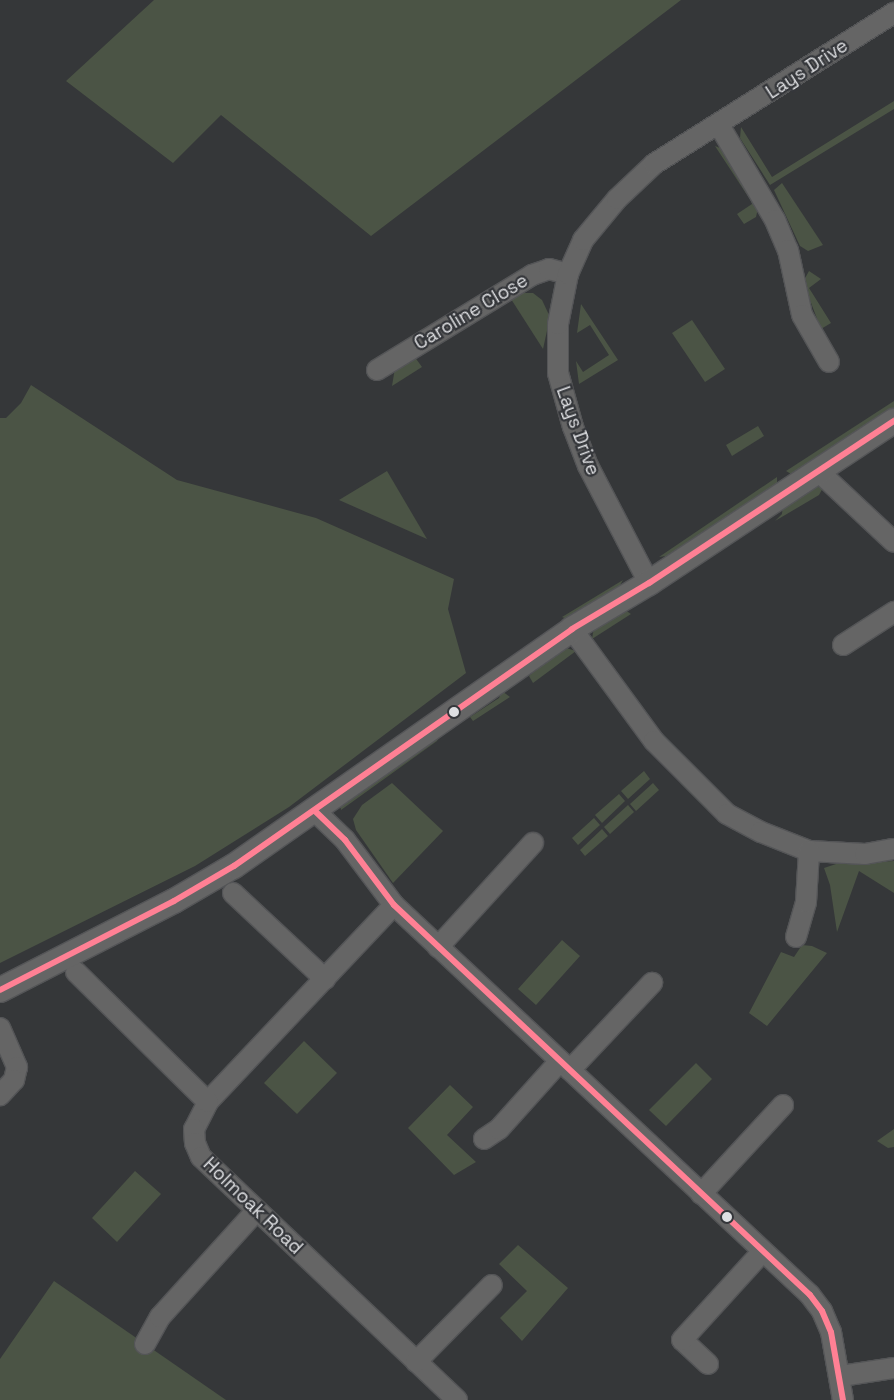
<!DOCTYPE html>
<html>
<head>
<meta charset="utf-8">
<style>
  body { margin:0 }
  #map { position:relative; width:894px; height:1400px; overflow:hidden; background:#353739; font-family:"Space Grotesk",sans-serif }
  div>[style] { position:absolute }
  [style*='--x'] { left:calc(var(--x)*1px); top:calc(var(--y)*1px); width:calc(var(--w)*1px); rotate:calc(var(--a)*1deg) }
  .green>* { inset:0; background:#4b5445 }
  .roads { filter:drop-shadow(1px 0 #545557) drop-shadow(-1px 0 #545557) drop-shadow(0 1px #545557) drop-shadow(0 -1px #545557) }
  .minor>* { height:20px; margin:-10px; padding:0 10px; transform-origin:10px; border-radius:10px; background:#656565 }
  .tertiary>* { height:24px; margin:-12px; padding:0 12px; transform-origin:12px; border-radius:12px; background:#656565 }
  .bus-1>* { height:6px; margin:-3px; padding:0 3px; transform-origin:3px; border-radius:3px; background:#ff8094 }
  .dots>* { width:14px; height:14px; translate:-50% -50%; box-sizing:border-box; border:2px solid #34363a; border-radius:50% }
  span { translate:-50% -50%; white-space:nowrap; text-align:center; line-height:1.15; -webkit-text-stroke:4.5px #34363a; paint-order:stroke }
  .street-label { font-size:19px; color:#dedfe2 }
</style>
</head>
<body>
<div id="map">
  <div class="green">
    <div style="clip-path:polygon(154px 0,681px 0,371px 236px,221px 115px,173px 163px,66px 81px)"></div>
    <div style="clip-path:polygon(894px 101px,894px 109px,770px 185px,740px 138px,741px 127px,772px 177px)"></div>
    <div style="clip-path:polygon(715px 146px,725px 150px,759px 204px,756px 217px,744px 224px,737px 214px,752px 204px,751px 201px)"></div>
    <div style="clip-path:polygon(782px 183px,823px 245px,808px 251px,800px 246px,774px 190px)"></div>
    <div style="clip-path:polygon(809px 271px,821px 279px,809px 288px,831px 323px,821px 329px,803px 282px)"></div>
    <div style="clip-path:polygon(520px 293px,533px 293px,542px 300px,550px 317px,543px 349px,511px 299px)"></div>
    <div style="clip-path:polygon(581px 304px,618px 360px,579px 384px,576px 361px,583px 372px,609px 355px,590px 325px,577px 333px)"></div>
    <div style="clip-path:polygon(692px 320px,725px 369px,705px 382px,672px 333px)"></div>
    <div style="clip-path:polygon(414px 356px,422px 367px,392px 386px,395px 368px)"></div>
    <div style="clip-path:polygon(31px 385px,177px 480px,316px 518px,454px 579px,448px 609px,466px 673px,289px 807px,195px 866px,0 963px,0 418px,6px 418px,21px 403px)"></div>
    <div style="clip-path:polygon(894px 401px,894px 410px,793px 475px,786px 471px)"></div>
    <div style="clip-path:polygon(758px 426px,764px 436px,732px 456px,726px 445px)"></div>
    <div style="clip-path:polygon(387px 471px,427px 539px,339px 500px)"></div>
    <div style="clip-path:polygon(777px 477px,777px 485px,673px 555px,659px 557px)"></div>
    <div style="clip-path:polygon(818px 484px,824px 486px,819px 495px,775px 521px,782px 514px,783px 503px)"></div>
    <div style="clip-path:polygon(623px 580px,617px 590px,567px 619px,562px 617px)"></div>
    <div style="clip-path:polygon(625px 610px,631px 614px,592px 639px,594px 627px)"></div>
    <div style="clip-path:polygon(566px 648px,576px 651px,533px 683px,529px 676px,554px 653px)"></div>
    <div style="clip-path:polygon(502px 691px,510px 697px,473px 721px,470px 717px,499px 698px)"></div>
    <div style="clip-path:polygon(441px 733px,437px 741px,341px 810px,340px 805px,362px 787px,368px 787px)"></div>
    <div style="clip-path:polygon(644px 771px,650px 779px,628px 799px,621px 791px)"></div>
    <div style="clip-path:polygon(392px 783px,443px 831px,393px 883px,356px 830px,353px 819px,362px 805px)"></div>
    <div style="clip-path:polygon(653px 783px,659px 790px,636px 811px,630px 804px)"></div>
    <div style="clip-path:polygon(619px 794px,625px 801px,602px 823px,595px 815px)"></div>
    <div style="clip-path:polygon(628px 805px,634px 812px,610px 834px,604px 827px)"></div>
    <div style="clip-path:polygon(594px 818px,600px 825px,578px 845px,572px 838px)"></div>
    <div style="clip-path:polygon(602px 829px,608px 836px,585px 856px,580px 850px)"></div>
    <div style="clip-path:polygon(894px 861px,894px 893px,859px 871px,837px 932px,830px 885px,824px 868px,836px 864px)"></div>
    <div style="clip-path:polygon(562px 940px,580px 956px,536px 1005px,518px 989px)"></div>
    <div style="clip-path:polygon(802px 945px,812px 946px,827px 953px,767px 1026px,749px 1013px,781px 952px,794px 957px)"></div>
    <div style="clip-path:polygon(304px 1041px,337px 1073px,297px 1114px,264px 1083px)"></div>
    <div style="clip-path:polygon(696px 1063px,712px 1079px,666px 1126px,649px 1110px)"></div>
    <div style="clip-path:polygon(450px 1085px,473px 1107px,447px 1135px,476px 1162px,454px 1175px,408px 1128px)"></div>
    <div style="clip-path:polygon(894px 1129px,894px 1147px,888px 1148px,877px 1141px)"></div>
    <div style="clip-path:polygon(135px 1171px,161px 1194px,117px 1242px,92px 1218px)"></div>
    <div style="clip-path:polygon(518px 1245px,568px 1288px,522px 1341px,500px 1318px,527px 1291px,499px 1264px)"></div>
    <div style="clip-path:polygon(54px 1281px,226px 1400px,0 1400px,0 1359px)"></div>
  </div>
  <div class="roads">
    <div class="minor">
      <div style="--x:719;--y:125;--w:110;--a:59.5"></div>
      <div style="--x:775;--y:220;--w:33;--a:67"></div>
      <div style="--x:788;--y:250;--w:66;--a:77.8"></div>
      <div style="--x:802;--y:315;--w:54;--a:60.1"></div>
      <div style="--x:377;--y:370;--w:182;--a:-31.5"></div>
      <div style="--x:532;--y:275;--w:18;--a:-19"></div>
      <div style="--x:549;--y:269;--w:20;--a:15"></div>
      <div style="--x:817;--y:470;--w:105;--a:43.1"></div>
      <div style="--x:649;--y:583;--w:132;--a:-117.5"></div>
      <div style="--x:588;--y:466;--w:42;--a:-111"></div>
      <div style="--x:573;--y:427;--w:56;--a:-105.5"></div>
      <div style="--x:558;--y:373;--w:49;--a:-90"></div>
      <div style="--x:558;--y:324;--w:51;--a:-78.7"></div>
      <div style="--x:568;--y:274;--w:37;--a:-66"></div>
      <div style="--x:583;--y:240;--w:53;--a:-50.3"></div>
      <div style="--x:617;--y:199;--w:51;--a:-43.4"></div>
      <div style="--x:654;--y:164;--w:284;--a:-32.2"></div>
      <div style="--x:572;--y:629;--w:139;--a:53.8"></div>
      <div style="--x:654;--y:741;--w:103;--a:45"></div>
      <div style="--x:727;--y:814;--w:38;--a:28"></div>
      <div style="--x:761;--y:832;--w:52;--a:21.6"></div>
      <div style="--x:809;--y:851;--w:56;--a:3.1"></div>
      <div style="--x:865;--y:854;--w:29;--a:-10"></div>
      <div style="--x:843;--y:645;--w:61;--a:-32.9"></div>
      <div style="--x:315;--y:811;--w:42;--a:44"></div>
      <div style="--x:345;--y:840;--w:81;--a:53"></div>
      <div style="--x:394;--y:905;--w:570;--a:43.15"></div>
      <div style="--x:810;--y:1295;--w:20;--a:53"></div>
      <div style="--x:822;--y:1311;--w:23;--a:67"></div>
      <div style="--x:831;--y:1332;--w:69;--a:80"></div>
      <div style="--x:233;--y:893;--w:126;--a:43.1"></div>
      <div style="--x:394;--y:905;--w:271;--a:133.4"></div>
      <div style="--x:208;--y:1102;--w:30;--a:117"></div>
      <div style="--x:194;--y:1129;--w:14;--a:86"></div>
      <div style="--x:195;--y:1143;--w:15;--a:67"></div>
      <div style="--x:201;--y:1157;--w:353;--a:43.5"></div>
      <div style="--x:796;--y:937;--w:36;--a:-74"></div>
      <div style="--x:806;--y:902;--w:51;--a:-86.6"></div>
      <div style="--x:438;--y:947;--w:141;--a:-47.6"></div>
      <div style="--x:76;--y:972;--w:185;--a:44.6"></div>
      <div style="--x:0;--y:1028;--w:43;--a:66.4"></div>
      <div style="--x:17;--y:1067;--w:13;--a:103"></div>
      <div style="--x:14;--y:1080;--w:21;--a:133"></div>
      <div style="--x:570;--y:1070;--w:120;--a:-46.7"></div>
      <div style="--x:484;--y:1139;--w:18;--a:-34"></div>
      <div style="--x:499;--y:1129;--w:91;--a:-48.1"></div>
      <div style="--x:701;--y:1194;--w:121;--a:-47.3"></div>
      <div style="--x:145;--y:1344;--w:31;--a:-61"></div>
      <div style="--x:160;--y:1317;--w:144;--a:-47.8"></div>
      <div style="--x:416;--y:1362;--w:108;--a:-45.4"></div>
      <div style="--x:708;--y:1364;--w:35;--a:-137"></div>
      <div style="--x:682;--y:1340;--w:119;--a:-47.7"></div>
      <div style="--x:841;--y:1376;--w:54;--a:-8.6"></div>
    </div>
    <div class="tertiary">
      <div style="--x:0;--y:990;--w:195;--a:-27.1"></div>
      <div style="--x:174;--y:901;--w:69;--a:-30.3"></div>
      <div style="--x:234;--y:866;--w:413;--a:-35"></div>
      <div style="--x:572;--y:629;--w:90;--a:-30.9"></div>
      <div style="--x:649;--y:583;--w:294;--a:-33.5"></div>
    </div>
  </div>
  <div class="bus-1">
    <div style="--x:315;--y:811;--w:42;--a:44"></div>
    <div style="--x:345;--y:840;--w:81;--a:53"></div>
    <div style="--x:394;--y:905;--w:570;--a:43.15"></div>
    <div style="--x:810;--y:1295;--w:20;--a:53"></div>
    <div style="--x:822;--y:1311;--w:23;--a:67"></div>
    <div style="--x:831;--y:1332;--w:69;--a:80"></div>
    <div style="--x:0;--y:990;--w:195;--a:-27.1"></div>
    <div style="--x:174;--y:901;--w:69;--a:-30.3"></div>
    <div style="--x:234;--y:866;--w:413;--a:-35"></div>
    <div style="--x:572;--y:629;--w:90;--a:-30.9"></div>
    <div style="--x:649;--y:583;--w:294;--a:-33.5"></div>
  </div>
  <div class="dots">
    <div style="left:454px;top:712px;background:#dedfe2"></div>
    <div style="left:727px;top:1217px;background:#dedfe2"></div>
  </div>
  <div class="street-label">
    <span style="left:807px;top:69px;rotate:-33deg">Lays Drive</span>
    <span style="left:471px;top:312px;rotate:-31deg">Caroline Close</span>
    <span style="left:578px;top:431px;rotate:70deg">Lays Drive</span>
    <span style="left:253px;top:1206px;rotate:44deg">Holmoak Road</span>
  </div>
</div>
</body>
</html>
